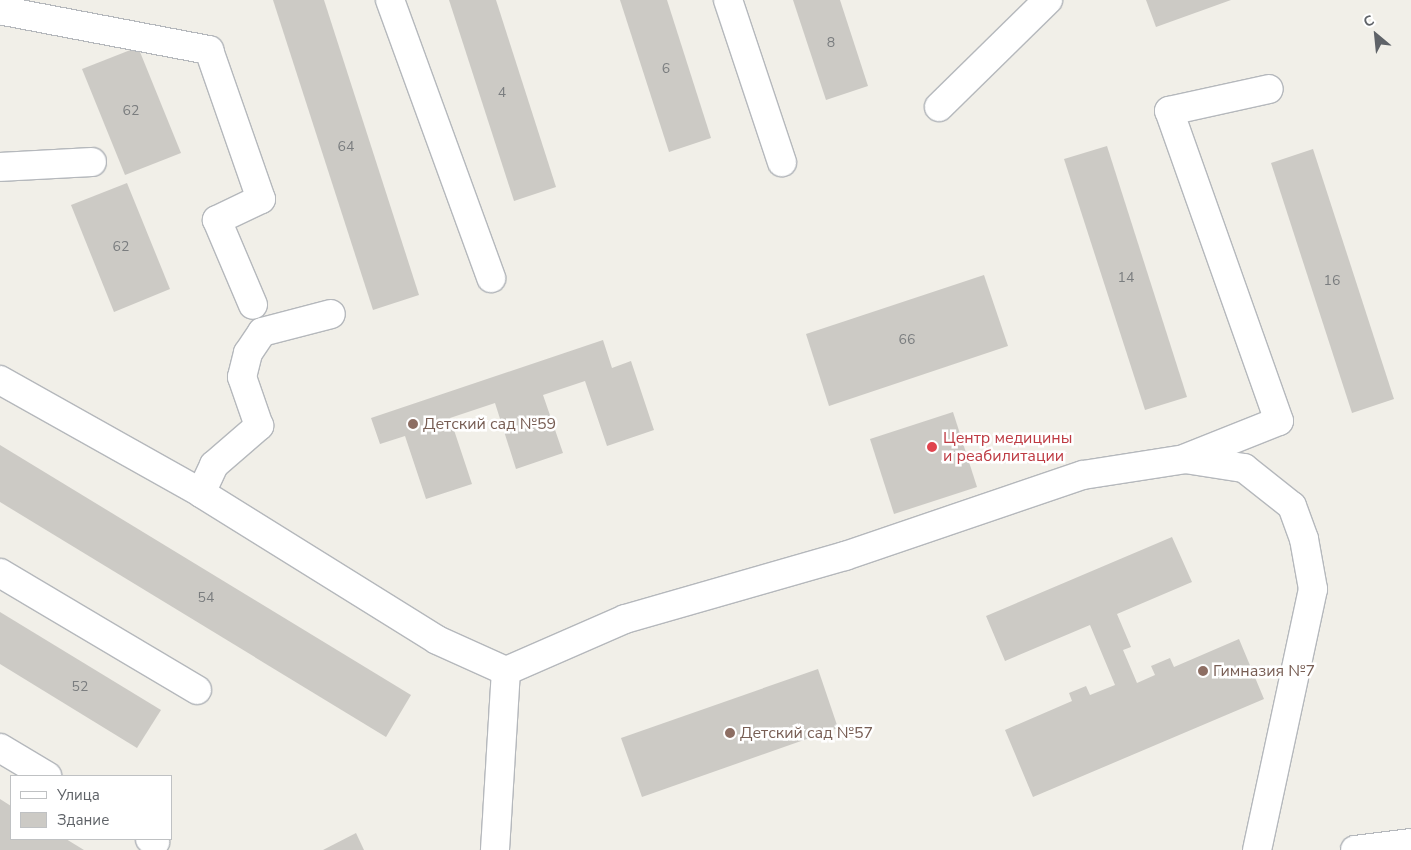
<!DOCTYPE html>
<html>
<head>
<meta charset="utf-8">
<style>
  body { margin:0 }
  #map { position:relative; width:1411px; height:850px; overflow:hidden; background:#f1efe8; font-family:"Nunito Sans",sans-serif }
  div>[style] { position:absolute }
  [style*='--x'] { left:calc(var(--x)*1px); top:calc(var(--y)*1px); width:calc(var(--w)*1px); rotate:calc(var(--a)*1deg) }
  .building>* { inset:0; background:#cccac5 }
  .roads { filter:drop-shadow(1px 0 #b5b8bc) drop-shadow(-1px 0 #b5b8bc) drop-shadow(0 1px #b5b8bc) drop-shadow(0 -1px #b5b8bc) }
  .minor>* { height:28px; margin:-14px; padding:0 14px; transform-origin:14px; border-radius:14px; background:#fff }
  .dots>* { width:14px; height:14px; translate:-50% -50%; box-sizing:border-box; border:2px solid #fff; border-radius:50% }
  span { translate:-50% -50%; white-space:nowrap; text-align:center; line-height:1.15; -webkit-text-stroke:5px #fff; paint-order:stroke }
  .number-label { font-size:14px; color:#7a7d7f }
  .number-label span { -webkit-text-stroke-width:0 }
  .education-label { font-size:16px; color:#785e54 }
  .left { translate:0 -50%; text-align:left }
  .health-label { font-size:16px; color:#be3a42 }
  .legend { position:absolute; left:10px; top:775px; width:162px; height:65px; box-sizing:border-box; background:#fff; border:1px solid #bfc1c3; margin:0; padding:6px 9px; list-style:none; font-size:15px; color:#5f6368 }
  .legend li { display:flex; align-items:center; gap:10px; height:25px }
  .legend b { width:25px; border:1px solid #bfc1c3 }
  .north { position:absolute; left:1351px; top:10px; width:50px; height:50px; -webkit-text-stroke:4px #fff; paint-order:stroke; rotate:332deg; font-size:14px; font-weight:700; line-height:20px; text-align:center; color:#5f6368 }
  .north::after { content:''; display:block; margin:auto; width:18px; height:22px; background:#5f6368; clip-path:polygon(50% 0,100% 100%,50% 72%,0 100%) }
</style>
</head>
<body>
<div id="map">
  <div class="building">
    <div style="clip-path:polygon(273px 0,324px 0,419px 295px,373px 310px)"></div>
    <div style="clip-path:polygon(449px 0,496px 0,556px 187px,514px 201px)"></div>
    <div style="clip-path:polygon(620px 0,667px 0,711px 138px,669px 152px)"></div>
    <div style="clip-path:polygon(793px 0,840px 0,868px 86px,826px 100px)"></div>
    <div style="clip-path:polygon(1146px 0,1231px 0,1156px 27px)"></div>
    <div style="clip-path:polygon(138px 47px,181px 153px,125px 175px,82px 69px)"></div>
    <div style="clip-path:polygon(1107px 146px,1187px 397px,1145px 410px,1064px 159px)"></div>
    <div style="clip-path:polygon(1313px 149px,1394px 399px,1352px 413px,1271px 163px)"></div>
    <div style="clip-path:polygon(127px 183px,170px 289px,114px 312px,71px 205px)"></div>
    <div style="clip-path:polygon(984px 275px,1008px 346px,829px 406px,806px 334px)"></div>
    <div style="clip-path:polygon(603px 340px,612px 368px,631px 361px,654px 430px,607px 446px,585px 381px,543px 395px,563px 453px,516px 469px,495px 403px,450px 418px,472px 484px,426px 499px,405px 436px,380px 444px,371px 418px)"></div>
    <div style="clip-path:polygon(953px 412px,977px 487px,894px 514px,870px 439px)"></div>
    <div style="clip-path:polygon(0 445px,411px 695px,386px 737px,0 502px)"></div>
    <div style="clip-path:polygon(1172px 537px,1192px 582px,1117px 614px,1131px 647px,1123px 650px,1137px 683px,1155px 675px,1151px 666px,1170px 658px,1174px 667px,1239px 639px,1264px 699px,1033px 797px,1005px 730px,1072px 701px,1069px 693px,1086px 686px,1090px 695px,1115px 685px,1090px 625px,1005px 661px,986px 616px)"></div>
    <div style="clip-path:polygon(0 612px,161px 710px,137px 748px,0 664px)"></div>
    <div style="clip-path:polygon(818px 669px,838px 728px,642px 797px,621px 738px)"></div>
    <div style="clip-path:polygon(0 799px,11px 806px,11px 839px,66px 839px,84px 850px,0 850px)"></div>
    <div style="clip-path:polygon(356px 833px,364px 850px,323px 850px)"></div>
  </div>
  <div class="roads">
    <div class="minor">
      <div style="--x:390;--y:0;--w:296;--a:70"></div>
      <div style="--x:728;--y:0;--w:171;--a:71.6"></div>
      <div style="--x:4;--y:11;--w:209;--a:10.8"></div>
      <div style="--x:209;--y:50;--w:158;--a:70.8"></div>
      <div style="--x:261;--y:199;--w:49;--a:154.5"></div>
      <div style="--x:217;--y:220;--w:92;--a:67"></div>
      <div style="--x:939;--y:107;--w:153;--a:-44.5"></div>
      <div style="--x:0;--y:167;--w:92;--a:-3.1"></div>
      <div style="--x:0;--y:380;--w:231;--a:29.3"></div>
      <div style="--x:201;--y:493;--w:278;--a:31.9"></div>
      <div style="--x:437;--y:640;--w:76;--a:24.2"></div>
      <div style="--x:506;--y:671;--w:130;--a:-23.6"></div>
      <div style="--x:625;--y:619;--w:229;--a:-16"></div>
      <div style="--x:845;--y:556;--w:251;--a:-18.8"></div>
      <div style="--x:1083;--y:475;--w:103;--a:-8.9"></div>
      <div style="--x:1185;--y:459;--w:60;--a:8.7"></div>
      <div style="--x:1244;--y:468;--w:61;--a:38.4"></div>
      <div style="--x:1292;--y:506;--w:35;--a:70"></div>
      <div style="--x:1304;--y:539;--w:51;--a:79.8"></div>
      <div style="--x:1313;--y:589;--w:267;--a:102.1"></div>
      <div style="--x:1186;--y:458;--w:100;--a:-21.7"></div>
      <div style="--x:1279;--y:421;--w:329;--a:-109.5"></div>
      <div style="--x:1169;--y:111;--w:102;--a:-12.4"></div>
      <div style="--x:201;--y:493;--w:31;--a:-65"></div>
      <div style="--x:214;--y:465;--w:60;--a:-40.9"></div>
      <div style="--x:259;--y:426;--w:52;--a:-109.1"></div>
      <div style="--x:242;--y:377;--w:25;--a:-76"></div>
      <div style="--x:248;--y:353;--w:25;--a:-56"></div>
      <div style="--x:262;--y:332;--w:71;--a:-14.6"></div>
      <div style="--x:0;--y:573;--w:229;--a:30.7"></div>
      <div style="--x:0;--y:748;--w:55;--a:30.8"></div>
      <div style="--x:150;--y:839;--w:6;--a:31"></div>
      <div style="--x:495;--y:850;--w:179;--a:-86.5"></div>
      <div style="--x:1355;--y:850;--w:56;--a:-7.1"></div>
    </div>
  </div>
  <div class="dots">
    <div style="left:413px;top:424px;background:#8d6e63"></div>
    <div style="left:932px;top:447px;background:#e0444e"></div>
    <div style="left:1203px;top:671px;background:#8d6e63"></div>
    <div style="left:730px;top:733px;background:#8d6e63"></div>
  </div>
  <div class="number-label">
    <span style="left:831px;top:43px">8</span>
    <span style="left:666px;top:69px">6</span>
    <span style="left:502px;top:93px">4</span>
    <span style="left:131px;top:111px">62</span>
    <span style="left:346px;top:147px">64</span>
    <span style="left:121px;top:247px">62</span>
    <span style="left:1126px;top:278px">14</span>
    <span style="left:1332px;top:281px">16</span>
    <span style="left:907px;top:340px">66</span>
    <span style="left:206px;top:598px">54</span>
    <span style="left:80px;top:687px">52</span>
  </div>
  <div class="education-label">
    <span class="left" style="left:423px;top:424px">Детский сад №59</span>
    <span class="left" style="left:1213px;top:671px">Гимназия №7</span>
    <span class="left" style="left:740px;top:733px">Детский сад №57</span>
  </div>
  <div class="health-label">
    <span class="left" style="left:943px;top:447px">Центр медицины<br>и реабилитации</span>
  </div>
  <ul class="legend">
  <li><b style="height:6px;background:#fff"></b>Улица</li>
  <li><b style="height:14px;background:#cccac5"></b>Здание</li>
  </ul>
  <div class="north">С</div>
</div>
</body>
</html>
